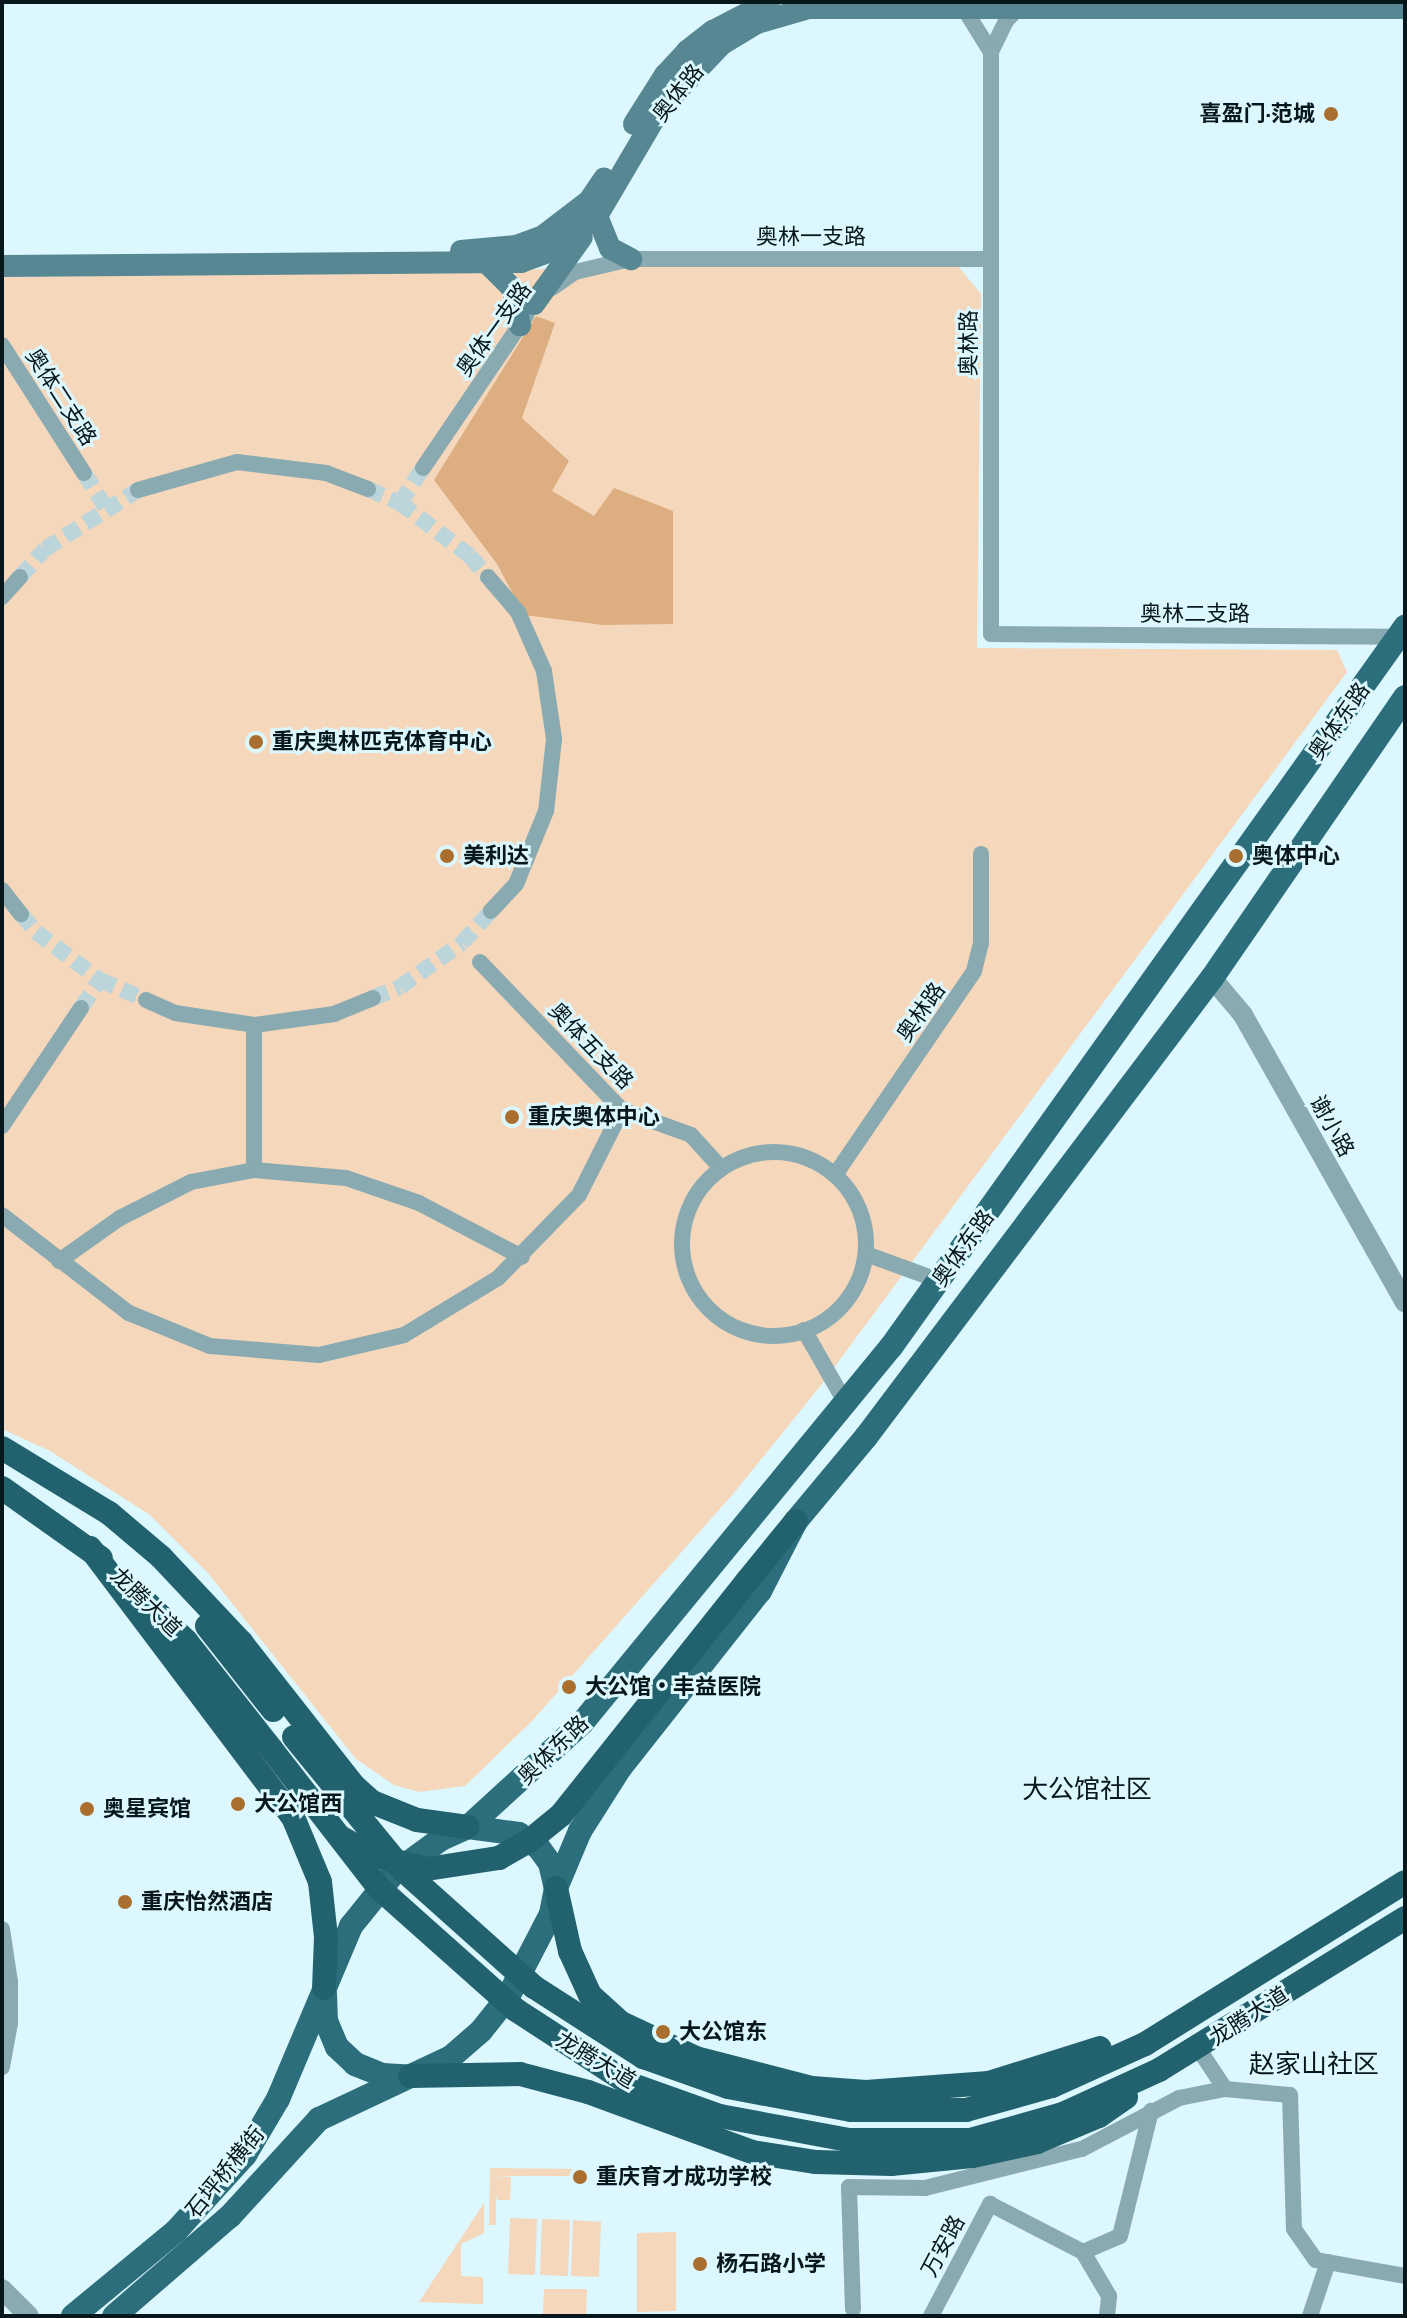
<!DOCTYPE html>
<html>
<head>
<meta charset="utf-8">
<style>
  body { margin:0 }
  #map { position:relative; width:1407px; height:2318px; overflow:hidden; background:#dcf7fd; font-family:Mulish,"Noto Sans SC",sans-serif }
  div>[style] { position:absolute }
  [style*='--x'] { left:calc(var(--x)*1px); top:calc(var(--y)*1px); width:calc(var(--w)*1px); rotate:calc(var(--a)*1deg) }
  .green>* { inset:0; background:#f5d7bc }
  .forest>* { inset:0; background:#dcae81 }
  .minor-tunnel>* { height:16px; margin-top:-8px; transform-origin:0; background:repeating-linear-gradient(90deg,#bcd5db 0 16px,transparent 0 24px) }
  .minor>* { height:16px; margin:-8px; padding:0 8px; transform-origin:8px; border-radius:8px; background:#8aaab1 }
  .minor>.ring { margin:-8px; padding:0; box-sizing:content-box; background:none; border:16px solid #8aaab1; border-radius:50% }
  .tertiary>* { height:20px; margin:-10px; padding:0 10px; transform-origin:10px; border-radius:10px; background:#8aaab1 }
  .secondary>* { height:22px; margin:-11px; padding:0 11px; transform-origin:11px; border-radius:11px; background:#568792 }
  .primary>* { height:24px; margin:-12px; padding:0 12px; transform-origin:12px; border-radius:12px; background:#2c6e7b }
  .trunk>* { height:24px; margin:-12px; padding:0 12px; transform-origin:12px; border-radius:12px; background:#22626e }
  .trunk-bridge>* { height:24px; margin:-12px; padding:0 12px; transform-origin:12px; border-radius:12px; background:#22626e }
  .dots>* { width:22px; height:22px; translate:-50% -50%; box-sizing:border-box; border:4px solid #dcf7fd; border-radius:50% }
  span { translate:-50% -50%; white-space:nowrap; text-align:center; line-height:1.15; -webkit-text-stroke:6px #dcf7fd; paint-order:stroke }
  .street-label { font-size:22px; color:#07171b }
  .poi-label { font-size:22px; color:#07171b; font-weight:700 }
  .right { translate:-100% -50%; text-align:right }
  .left { translate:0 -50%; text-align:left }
  .quarter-label { font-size:26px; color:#07171b }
  .frame { position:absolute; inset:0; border:4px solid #07171b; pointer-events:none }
</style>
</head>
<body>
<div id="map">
  <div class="green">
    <div style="clip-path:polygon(621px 265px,958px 266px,981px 294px,977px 648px,1337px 650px,1347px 672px,822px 1384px,733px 1494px,532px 1721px,465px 1786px,419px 1792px,394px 1785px,356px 1759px,207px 1572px,150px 1515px,50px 1451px,2px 1429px,2px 277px,474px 272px)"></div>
    <div style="clip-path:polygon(490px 2168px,577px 2169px,573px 2176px,496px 2176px,511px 2177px,510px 2200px,497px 2200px,496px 2195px,496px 2225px,489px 2225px)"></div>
    <div style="clip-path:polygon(484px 2203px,484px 2233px,461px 2244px,461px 2276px,483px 2277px,483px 2304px,419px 2302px)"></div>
    <div style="clip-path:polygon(510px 2218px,537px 2219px,535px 2275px,508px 2274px)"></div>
    <div style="clip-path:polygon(542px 2219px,570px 2220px,568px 2276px,540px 2275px)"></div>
    <div style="clip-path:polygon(573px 2220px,601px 2222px,599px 2277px,571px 2276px)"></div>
    <div style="clip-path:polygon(676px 2232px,676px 2311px,637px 2312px,637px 2233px)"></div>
    <div style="clip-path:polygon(544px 2289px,587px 2289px,586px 2316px,543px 2316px)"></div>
  </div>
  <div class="forest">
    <div style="clip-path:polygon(536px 316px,555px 323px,522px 418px,569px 461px,552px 491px,594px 516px,614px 488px,673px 511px,673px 624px,603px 625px,524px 615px,497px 564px,434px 480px)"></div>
  </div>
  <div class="minor-tunnel">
    <div style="--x:84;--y:473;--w:40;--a:58"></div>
    <div style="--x:368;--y:489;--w:35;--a:24"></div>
    <div style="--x:400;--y:503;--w:88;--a:37.1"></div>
    <div style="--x:470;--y:556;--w:28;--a:49"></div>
    <div style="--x:400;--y:503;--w:42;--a:-56.7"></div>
    <div style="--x:20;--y:577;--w:38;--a:-48"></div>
    <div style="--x:45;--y:549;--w:110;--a:-32.4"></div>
    <div style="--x:21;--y:914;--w:23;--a:50"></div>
    <div style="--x:36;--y:932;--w:80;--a:36.9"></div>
    <div style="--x:100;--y:980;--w:50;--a:23.5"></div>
    <div style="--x:373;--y:998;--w:29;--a:-22"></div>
    <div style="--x:400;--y:987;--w:76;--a:-35.4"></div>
    <div style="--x:462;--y:943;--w:43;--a:-47.8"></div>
    <div style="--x:81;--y:1008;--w:34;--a:-56"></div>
  </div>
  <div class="minor">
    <div style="--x:963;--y:7;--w:53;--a:58.1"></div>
    <div style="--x:1019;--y:7;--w:19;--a:133"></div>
    <div style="--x:1006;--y:21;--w:34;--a:116"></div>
    <div style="--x:991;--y:52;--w:582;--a:90"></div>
    <div style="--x:991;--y:634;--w:408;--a:0.4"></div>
    <div style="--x:552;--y:288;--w:28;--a:-35"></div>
    <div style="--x:575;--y:272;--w:57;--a:-13.1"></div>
    <div style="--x:631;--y:259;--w:360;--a:0"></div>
    <div style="--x:2;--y:345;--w:152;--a:57.4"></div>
    <div style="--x:423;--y:468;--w:184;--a:-55.9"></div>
    <div style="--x:138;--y:490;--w:103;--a:-15.8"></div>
    <div style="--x:237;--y:462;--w:90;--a:7"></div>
    <div style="--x:326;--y:473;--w:45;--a:20.9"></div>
    <div style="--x:488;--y:577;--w:46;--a:49.4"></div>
    <div style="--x:518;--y:612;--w:64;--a:66.2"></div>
    <div style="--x:544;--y:671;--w:69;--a:81.6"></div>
    <div style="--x:554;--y:739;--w:72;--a:96.3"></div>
    <div style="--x:546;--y:811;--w:79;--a:112.3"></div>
    <div style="--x:516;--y:884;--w:37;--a:133"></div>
    <div style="--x:2;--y:597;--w:27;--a:-48"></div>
    <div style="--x:2;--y:890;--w:31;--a:52"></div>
    <div style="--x:480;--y:962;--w:205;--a:46.2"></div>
    <div style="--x:622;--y:1110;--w:73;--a:19.9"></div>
    <div style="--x:691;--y:1135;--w:45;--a:47.7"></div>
    <div style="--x:146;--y:1000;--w:32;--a:24"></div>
    <div style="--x:175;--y:1013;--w:80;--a:8.6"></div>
    <div style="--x:254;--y:1025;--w:81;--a:-7.8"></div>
    <div style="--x:334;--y:1014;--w:42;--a:-22.3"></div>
    <div style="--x:2;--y:1126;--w:142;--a:-56.2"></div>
    <div class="ring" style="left:682px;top:1152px;width:168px;height:168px"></div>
    <div style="--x:254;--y:1170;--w:145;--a:-90"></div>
    <div style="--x:835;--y:1175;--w:247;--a:-55.7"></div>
    <div style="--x:974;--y:971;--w:29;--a:-76"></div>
    <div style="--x:981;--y:943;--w:89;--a:-90"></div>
    <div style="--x:2;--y:1215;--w:160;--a:37.7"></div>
    <div style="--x:129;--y:1313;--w:87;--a:22.2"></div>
    <div style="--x:210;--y:1346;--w:109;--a:4.7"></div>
    <div style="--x:319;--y:1355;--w:87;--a:-13.2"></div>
    <div style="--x:404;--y:1335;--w:110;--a:-31.2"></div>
    <div style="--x:498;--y:1278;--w:116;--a:-45.7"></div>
    <div style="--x:579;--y:1195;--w:95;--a:-63.2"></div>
    <div style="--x:866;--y:1254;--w:79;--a:20"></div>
    <div style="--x:59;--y:1261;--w:75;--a:-35.2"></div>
    <div style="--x:120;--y:1218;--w:80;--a:-26.9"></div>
    <div style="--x:191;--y:1182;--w:64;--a:-10.8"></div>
    <div style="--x:254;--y:1170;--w:92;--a:5"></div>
    <div style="--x:346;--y:1178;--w:77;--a:18.9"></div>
    <div style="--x:419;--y:1203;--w:116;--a:27.7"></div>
    <div style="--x:804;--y:1330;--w:83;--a:60.3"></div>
    <div style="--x:2;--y:1929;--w:54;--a:81.4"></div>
    <div style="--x:10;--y:1982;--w:41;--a:90"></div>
    <div style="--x:10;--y:2023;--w:45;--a:100.3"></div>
    <div style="--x:1198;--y:2048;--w:49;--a:56.6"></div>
    <div style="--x:853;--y:2309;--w:122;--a:-91.9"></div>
    <div style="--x:849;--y:2187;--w:76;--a:0.8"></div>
    <div style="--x:925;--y:2188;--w:162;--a:-14"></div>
    <div style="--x:1082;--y:2149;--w:110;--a:-27.7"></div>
    <div style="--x:1179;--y:2098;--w:47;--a:-11.1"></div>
    <div style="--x:1225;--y:2089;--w:65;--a:5.3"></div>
    <div style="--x:1290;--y:2095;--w:134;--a:88.3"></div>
    <div style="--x:1294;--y:2229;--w:38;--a:55"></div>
    <div style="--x:1316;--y:2260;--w:90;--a:10.2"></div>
    <div style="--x:931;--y:2316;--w:127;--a:-62.2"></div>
    <div style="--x:990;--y:2204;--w:105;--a:27.3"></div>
    <div style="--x:1107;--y:2316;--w:20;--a:-84"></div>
    <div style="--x:1109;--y:2296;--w:51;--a:-120.6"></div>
    <div style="--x:1083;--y:2252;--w:40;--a:-23.4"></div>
    <div style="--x:1120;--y:2236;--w:129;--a:-76.1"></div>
    <div style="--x:1310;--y:2316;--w:57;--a:-71.6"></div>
  </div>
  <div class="tertiary">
    <div style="--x:1212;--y:978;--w:48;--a:50"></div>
    <div style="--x:1243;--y:1015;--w:330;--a:60.6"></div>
    <div style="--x:2;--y:2289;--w:38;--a:45"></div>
  </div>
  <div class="secondary">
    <div style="--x:634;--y:124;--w:58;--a:-57.7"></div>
    <div style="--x:665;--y:75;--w:33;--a:-47"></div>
    <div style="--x:687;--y:51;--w:33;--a:-38"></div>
    <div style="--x:713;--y:31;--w:63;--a:-27.4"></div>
    <div style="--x:597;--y:216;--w:35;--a:68"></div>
    <div style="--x:610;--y:248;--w:24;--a:28"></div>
    <div style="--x:461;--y:251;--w:55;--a:-5.2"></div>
    <div style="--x:516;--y:246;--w:29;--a:-20"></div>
    <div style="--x:543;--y:236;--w:58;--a:-37.3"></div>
    <div style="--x:589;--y:201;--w:27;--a:-56"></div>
    <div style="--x:2;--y:266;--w:519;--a:-0.44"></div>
    <div style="--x:521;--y:262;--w:33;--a:-20"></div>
    <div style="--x:552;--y:251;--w:57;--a:-37.9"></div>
    <div style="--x:597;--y:216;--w:124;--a:-59.5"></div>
    <div style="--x:660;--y:109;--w:90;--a:-46.4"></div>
    <div style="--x:722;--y:44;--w:41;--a:-31"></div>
    <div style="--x:757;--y:23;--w:54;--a:-16.1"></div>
    <div style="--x:809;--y:8;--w:596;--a:0"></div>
    <div style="--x:490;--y:266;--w:33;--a:45"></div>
    <div style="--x:513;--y:289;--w:37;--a:79"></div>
    <div style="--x:534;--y:304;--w:82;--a:-54.4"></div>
  </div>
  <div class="primary">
    <div style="--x:468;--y:1827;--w:154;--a:-42.4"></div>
    <div style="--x:582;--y:1723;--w:487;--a:-50.6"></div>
    <div style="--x:891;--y:1347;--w:885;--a:-54.48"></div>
    <div style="--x:556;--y:1888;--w:62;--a:-67.2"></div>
    <div style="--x:580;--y:1831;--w:75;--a:-57.6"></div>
    <div style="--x:620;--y:1768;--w:226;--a:-51.7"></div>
    <div style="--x:760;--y:1591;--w:79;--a:-62.8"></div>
    <div style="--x:796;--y:1521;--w:109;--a:-50.2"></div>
    <div style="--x:866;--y:1437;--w:575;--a:-52.99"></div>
    <div style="--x:1212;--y:978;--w:341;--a:-55.5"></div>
    <div style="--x:325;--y:1994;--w:27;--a:88"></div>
    <div style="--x:326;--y:2021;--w:28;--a:67"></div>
    <div style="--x:337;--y:2047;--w:25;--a:43"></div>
    <div style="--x:355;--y:2064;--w:29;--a:22"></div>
    <div style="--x:382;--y:2075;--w:22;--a:3"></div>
    <div style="--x:73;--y:2316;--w:134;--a:-39.5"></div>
    <div style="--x:176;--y:2231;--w:103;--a:-47.8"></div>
    <div style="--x:245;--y:2155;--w:65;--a:-59.5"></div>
    <div style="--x:278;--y:2099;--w:188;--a:-67.1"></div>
    <div style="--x:351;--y:1926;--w:67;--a:-51.1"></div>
    <div style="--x:393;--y:1874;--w:59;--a:-36.1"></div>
    <div style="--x:441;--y:1839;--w:30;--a:-24"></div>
    <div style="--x:468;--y:1827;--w:51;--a:7.8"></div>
    <div style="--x:519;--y:1834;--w:24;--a:35"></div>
    <div style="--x:539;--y:1848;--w:19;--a:54"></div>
    <div style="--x:550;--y:1863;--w:26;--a:77"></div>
    <div style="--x:556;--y:1888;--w:26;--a:101"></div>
    <div style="--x:551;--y:1914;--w:93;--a:117.4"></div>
    <div style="--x:508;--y:1997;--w:43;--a:128.5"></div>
    <div style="--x:481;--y:2031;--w:40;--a:139"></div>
    <div style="--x:451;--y:2057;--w:146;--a:154.8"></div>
    <div style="--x:319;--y:2119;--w:132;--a:132.5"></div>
    <div style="--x:230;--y:2216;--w:153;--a:139.2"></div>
  </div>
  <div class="trunk">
    <div style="--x:2;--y:1448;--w:125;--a:31.3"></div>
    <div style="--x:109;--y:1513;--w:68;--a:40.2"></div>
    <div style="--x:161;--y:1557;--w:117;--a:46.7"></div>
    <div style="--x:241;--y:1642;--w:182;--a:51.9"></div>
    <div style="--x:353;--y:1785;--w:25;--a:42"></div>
    <div style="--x:372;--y:1802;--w:48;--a:21.8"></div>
    <div style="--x:417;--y:1820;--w:51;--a:7.8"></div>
    <div style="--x:2;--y:1488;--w:121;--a:35.3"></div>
    <div style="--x:90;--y:1548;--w:337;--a:53"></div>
    <div style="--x:293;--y:1817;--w:70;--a:67.4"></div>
    <div style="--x:320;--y:1882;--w:55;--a:83.8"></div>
    <div style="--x:326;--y:1937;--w:51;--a:92.2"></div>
    <div style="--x:747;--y:1581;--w:77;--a:-50.8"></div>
    <div style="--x:139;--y:1595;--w:66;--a:44.4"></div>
    <div style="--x:186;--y:1641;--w:139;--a:51.7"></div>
    <div style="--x:207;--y:1626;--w:107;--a:51.8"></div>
    <div style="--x:556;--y:1888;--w:65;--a:77.5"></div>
    <div style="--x:570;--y:1951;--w:48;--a:65.6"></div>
    <div style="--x:590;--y:1995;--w:42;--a:42.1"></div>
    <div style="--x:621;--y:2023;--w:83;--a:25"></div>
    <div style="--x:696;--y:2058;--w:120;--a:14.5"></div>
    <div style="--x:812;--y:2088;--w:54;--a:4.2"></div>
    <div style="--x:866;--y:2092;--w:123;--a:-4.2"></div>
    <div style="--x:989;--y:2083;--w:116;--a:-17.5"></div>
    <div style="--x:643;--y:2057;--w:90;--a:19.4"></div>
    <div style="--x:728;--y:2087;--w:125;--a:10.6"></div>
    <div style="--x:851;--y:2110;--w:115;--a:0"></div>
    <div style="--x:966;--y:2110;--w:89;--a:-15.6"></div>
    <div style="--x:1052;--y:2086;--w:102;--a:-24.3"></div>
    <div style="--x:1145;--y:2044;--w:306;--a:-31.9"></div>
    <div style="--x:410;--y:2076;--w:110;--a:-1"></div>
    <div style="--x:520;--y:2074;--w:70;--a:14.8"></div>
    <div style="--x:588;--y:2092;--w:175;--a:20.1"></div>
    <div style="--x:752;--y:2152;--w:65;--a:8.9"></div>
    <div style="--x:816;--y:2162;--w:75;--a:1.5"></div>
    <div style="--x:891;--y:2164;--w:82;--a:-5.6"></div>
    <div style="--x:973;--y:2156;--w:66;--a:-12.3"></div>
    <div style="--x:1037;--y:2142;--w:67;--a:-22.8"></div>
    <div style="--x:1099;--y:2116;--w:33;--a:-35"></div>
    <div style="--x:630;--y:2084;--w:96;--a:19.6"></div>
    <div style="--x:720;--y:2116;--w:130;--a:10.6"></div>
    <div style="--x:848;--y:2140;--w:122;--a:0"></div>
    <div style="--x:970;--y:2140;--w:97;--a:-15.6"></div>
    <div style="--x:1063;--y:2114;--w:106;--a:-24.6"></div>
    <div style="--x:1159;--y:2070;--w:289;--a:-31.7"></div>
  </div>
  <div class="trunk-bridge">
    <div style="--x:294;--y:1737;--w:171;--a:50.7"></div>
    <div style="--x:402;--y:1869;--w:177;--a:41.8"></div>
    <div style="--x:534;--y:1987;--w:130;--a:32.7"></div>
    <div style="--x:272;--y:1750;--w:176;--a:52.2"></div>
    <div style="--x:380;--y:1889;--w:182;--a:41.7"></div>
    <div style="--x:516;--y:2010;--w:136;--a:33"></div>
    <div style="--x:340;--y:1837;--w:37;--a:29"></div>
    <div style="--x:372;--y:1855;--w:57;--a:14.3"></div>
    <div style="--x:427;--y:1869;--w:73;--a:-8.7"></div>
    <div style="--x:499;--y:1858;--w:34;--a:-30"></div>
    <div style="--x:529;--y:1841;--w:41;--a:-39.1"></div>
    <div style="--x:561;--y:1815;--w:299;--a:-51.5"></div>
  </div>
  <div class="dots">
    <div style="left:1331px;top:114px;background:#aa6f2f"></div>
    <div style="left:256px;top:742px;background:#aa6f2f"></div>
    <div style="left:447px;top:856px;background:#aa6f2f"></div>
    <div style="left:1236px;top:856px;background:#aa6f2f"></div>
    <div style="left:512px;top:1117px;background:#aa6f2f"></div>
    <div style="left:569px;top:1687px;background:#aa6f2f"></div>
    <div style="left:238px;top:1804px;background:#aa6f2f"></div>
    <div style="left:87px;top:1809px;background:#aa6f2f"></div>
    <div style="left:125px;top:1902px;background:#aa6f2f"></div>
    <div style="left:663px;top:2032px;background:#aa6f2f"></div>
    <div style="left:580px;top:2177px;background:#aa6f2f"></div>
    <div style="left:700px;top:2264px;background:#aa6f2f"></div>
  </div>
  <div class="street-label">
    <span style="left:678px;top:93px;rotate:-51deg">奥体路</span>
    <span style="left:811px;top:237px">奥林一支路</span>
    <span style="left:494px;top:329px;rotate:-54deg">奥体一支路</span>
    <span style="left:969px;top:343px;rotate:-90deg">奥林路</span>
    <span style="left:61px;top:397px;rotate:57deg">奥体二支路</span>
    <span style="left:1195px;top:614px">奥林二支路</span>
    <span style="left:1339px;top:721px;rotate:-55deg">奥体东路</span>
    <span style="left:921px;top:1012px;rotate:-55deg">奥林路</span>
    <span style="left:591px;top:1046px;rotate:46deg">奥体五支路</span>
    <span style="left:1332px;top:1126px;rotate:61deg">谢小路</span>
    <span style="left:963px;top:1248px;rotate:-54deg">奥体东路</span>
    <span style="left:146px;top:1602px;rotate:44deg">龙腾大道</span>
    <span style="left:553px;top:1750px;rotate:-44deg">奥体东路</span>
    <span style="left:1249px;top:2016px;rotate:-33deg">龙腾大道</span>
    <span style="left:596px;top:2060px;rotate:31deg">龙腾大道</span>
    <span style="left:225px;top:2172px;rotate:-51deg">石坪桥横街</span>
    <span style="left:943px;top:2246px;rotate:-62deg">万安路</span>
  </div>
  <div class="poi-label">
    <span class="right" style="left:1315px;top:114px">喜盈门·范城</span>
    <span class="left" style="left:272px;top:742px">重庆奥林匹克体育中心</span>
    <span class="left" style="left:463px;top:856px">美利达</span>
    <span class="left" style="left:1252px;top:856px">奥体中心</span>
    <span class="left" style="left:528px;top:1117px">重庆奥体中心</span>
    <span class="left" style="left:585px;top:1687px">大公馆‧丰益医院</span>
    <span class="left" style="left:254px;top:1804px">大公馆西</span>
    <span class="left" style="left:103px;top:1809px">奥星宾馆</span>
    <span class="left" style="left:141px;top:1902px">重庆怡然酒店</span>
    <span class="left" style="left:679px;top:2032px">大公馆东</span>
    <span class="left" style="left:596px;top:2177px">重庆育才成功学校</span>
    <span class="left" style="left:716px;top:2264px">杨石路小学</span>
  </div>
  <div class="quarter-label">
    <span style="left:1087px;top:1789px">大公馆社区</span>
    <span style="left:1314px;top:2064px">赵家山社区</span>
  </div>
  <div class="frame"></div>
</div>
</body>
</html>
